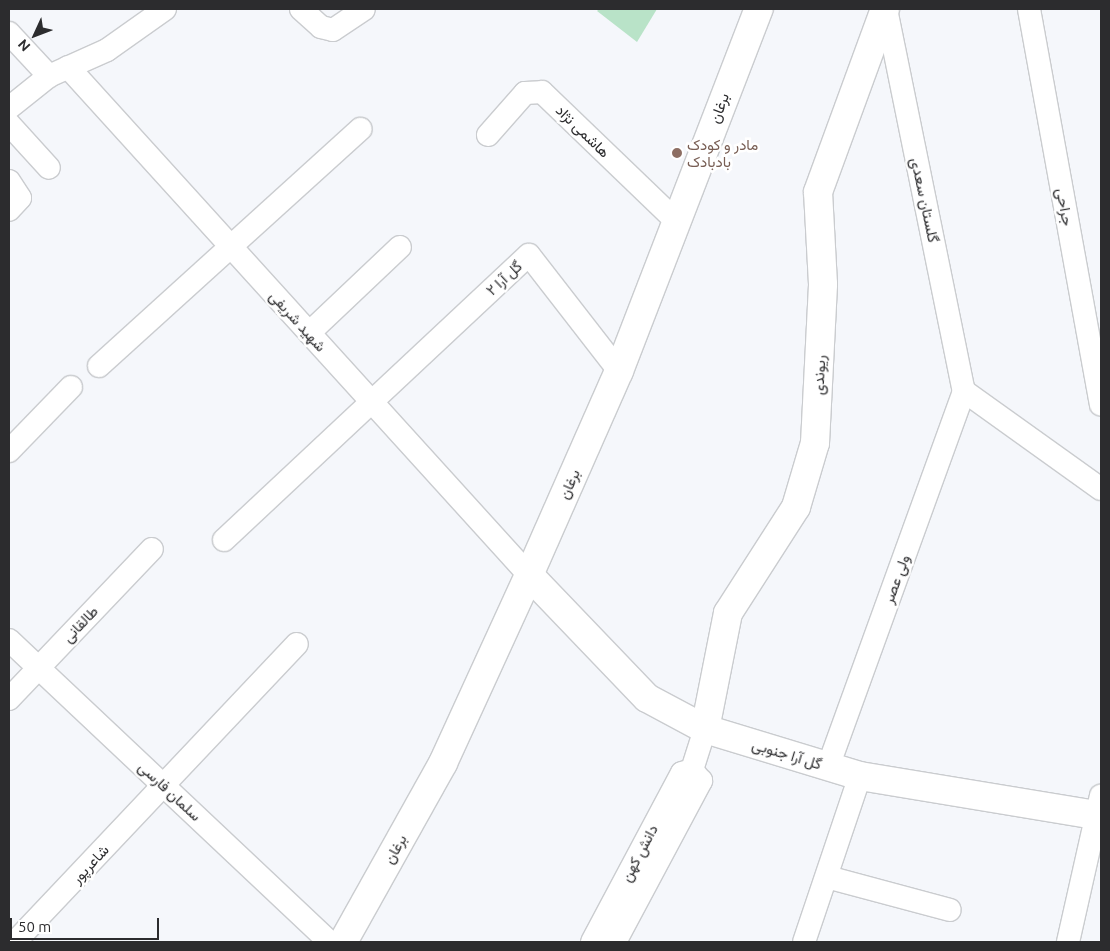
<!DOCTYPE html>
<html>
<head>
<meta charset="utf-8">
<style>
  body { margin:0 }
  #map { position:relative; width:1110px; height:951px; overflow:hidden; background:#f5f7fb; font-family:Ubuntu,Vazirmatn,sans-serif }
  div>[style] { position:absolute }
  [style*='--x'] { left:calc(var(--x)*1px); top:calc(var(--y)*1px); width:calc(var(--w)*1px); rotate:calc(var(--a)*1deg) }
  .green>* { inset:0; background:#b9e3c8 }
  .roads { filter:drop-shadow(1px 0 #cacccf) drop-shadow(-1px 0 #cacccf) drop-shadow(0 1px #cacccf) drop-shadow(0 -1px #cacccf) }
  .street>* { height:22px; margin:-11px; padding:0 11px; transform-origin:11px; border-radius:11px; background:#fff }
  .secondary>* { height:28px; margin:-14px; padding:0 14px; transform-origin:14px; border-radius:14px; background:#fff }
  .dots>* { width:14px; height:14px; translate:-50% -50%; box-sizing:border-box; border:2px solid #fff; border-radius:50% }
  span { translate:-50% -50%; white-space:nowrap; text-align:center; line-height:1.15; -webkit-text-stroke:5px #fff; paint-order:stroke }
  .street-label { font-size:15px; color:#2c2c2e }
  .education-label { font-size:15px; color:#785e54 }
  .left { translate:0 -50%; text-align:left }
  .frame { position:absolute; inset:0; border:10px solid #2c2c2e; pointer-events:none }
  .north { position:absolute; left:10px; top:10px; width:50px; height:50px; -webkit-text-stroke:4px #fff; paint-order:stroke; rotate:227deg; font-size:14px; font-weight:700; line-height:20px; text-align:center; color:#2c2c2e }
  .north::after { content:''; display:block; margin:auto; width:18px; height:22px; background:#2c2c2e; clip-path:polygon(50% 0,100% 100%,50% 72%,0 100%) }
  .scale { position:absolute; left:10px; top:918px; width:149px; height:22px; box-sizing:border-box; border:2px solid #2c2c2e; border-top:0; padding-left:6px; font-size:15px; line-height:18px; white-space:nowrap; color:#2c2c2e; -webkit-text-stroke:4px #fff; paint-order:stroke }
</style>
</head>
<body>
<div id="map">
  <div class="green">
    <div style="clip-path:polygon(599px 9px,657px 9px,637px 42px,597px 11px)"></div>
  </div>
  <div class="roads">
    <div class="street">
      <div style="--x:301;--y:9;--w:27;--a:42"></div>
      <div style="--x:321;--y:27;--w:12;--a:14"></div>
      <div style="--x:333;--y:30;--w:37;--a:-34"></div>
      <div style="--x:886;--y:9;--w:390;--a:78.5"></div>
      <div style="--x:1029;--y:9;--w:402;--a:79.7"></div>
      <div style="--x:9;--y:33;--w:59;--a:47.1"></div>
      <div style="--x:68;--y:67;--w:686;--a:47.78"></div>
      <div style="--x:9;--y:108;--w:51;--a:-38.7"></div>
      <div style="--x:49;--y:76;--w:64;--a:-24.1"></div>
      <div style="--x:107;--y:50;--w:71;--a:-35.3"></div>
      <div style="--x:9;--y:124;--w:59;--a:47.7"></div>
      <div style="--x:488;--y:135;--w:56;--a:-48.6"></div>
      <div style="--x:525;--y:93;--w:17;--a:-3"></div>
      <div style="--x:542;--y:92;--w:187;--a:43.9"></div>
      <div style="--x:9;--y:181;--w:20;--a:57"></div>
      <div style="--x:20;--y:198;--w:16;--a:133"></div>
      <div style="--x:309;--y:333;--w:125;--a:-43.4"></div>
      <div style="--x:99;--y:366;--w:353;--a:-42.2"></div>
      <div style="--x:964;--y:391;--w:168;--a:35.6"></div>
      <div style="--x:9;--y:451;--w:89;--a:-45.9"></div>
      <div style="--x:224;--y:540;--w:417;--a:-43.1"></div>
      <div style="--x:529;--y:255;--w:147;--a:52.2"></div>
      <div style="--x:9;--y:640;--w:440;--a:43.3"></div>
      <div style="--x:9;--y:699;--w:207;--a:-46.4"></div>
      <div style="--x:828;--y:767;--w:400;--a:-70.1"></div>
      <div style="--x:692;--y:770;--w:43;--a:-72.4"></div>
      <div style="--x:827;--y:877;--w:127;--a:15"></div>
      <div style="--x:15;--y:942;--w:410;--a:-46.6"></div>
      <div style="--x:592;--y:942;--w:191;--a:-62"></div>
      <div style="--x:682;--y:773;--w:10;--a:-17"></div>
      <div style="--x:615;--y:942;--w:183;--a:-61.9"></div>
      <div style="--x:701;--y:781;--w:14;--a:-129"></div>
      <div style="--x:804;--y:942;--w:175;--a:-71.4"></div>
      <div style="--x:1068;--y:942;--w:150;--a:-77.3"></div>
    </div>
    <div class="secondary">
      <div style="--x:529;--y:575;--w:170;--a:46.2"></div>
      <div style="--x:647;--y:698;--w:66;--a:28.1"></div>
      <div style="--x:705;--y:729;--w:162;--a:16.9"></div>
      <div style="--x:860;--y:776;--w:244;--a:9.4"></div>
      <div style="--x:705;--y:729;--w:118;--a:-78.8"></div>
      <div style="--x:728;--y:613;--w:126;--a:-57.3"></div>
      <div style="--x:796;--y:507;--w:67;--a:-73.5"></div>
      <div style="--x:815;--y:443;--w:159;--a:-87.1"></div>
      <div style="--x:823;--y:284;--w:92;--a:-93.1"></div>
      <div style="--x:818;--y:192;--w:195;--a:-69.9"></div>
      <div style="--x:343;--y:942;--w:205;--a:-60.8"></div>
      <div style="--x:443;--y:763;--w:207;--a:-65.4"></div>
      <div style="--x:529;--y:575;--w:223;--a:-66.2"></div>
      <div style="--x:619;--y:371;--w:388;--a:-68.9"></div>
    </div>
  </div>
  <div class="dots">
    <div style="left:677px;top:153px;background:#8d6e63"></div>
  </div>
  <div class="street-label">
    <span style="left:719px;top:108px;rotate:-70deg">برغان</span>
    <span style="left:583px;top:131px;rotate:44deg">هاشمی نژاد</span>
    <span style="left:925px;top:200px;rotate:78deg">گلستان سعدی</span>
    <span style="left:1065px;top:207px;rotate:80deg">جراحی</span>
    <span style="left:504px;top:278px;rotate:-43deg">گل آرا ۲</span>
    <span style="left:298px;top:321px;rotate:48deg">شهید شریفی</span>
    <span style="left:819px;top:375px;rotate:-87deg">ریوندی</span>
    <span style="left:569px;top:484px;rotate:-66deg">برغان</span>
    <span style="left:896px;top:579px;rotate:-70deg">ولی عصر</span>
    <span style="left:80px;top:624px;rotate:-46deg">طالقانی</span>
    <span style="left:787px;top:754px;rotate:17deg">گل آرا جنوبی</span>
    <span style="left:170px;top:791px;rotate:43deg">سلمان فارسی</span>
    <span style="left:395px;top:849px;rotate:-61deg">برغان</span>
    <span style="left:639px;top:853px;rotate:-62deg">دانش کهن</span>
    <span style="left:90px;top:864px;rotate:-47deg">شاعرپور</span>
  </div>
  <div class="education-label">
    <span class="left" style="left:687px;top:153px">مادر و کودک<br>بادبادک</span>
  </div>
  <div class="frame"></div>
  <div class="north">N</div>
  <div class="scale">50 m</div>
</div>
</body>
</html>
